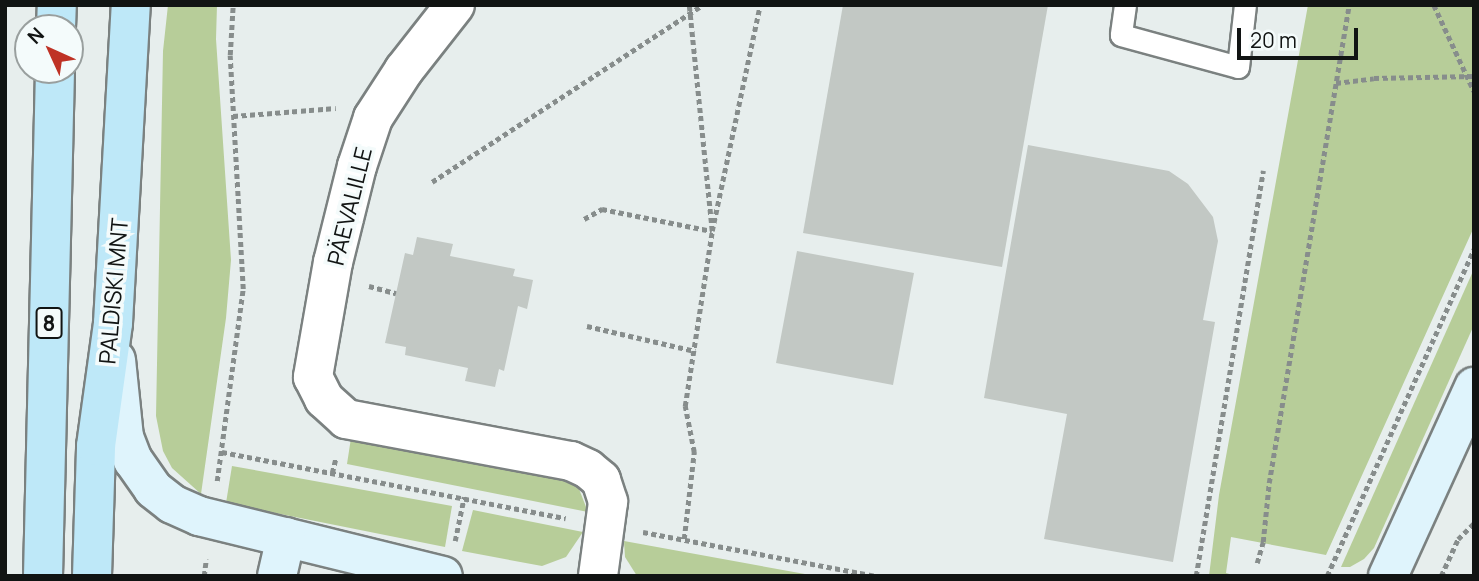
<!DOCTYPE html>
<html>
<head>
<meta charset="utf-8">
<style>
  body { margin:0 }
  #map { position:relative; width:1479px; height:581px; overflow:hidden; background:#e7eeed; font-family:Manrope,sans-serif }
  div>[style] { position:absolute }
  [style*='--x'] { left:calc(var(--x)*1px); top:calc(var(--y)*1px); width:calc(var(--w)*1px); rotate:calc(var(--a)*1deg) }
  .green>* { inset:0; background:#b7cd99 }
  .building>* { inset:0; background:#c2c8c4 }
  .path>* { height:4.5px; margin-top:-2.25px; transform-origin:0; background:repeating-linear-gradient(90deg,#878d8c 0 5px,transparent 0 8.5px) }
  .roads { filter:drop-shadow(2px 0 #7b8180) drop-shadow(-2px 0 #7b8180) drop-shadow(0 2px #7b8180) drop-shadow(0 -2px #7b8180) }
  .service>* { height:21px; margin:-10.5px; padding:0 10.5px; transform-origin:10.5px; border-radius:10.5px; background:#fff }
  .minor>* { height:38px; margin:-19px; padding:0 19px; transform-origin:19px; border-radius:19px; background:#fff }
  .secondary>* { height:38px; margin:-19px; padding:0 19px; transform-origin:19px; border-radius:19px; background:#dff4fc }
  .primary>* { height:38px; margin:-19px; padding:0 19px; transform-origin:19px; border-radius:19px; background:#bee8f8 }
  span { translate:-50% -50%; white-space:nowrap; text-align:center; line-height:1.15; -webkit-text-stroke:7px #f4fbfb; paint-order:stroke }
  .shield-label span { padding:2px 5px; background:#f4fbfb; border:2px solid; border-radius:5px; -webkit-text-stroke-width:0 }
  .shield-label { font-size:21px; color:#111413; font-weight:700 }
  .street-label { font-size:23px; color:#111413 }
  .frame { position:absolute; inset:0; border:7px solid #111413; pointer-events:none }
  .north { position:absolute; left:14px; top:14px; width:70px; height:70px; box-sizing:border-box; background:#f4fbfb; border:2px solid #999f9e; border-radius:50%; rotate:315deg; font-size:19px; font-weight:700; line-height:28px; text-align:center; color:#111413 }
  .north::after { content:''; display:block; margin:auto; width:24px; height:32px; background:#bf3225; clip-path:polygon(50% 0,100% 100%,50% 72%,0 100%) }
  .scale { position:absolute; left:1237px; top:28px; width:121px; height:32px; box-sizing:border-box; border:4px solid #111413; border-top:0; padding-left:9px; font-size:21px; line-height:24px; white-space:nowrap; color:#111413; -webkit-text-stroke:5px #f4fbfb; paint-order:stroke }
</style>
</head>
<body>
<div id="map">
  <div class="green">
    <div style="clip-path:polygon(168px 5px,217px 5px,216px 39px,231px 260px,226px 318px,201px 494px,172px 468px,163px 451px,156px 416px,163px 51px)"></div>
    <div style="clip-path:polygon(1308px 5px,1474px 5px,1474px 227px,1326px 555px,1231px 537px,1226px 573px,1236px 576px,1209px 576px,1219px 495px)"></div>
    <div style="clip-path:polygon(1474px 269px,1474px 325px,1374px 548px,1364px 559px,1350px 567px,1341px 567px)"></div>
    <div style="clip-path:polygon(351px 438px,565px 478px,579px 489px,588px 512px,347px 464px)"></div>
    <div style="clip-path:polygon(232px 466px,452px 506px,445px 547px,226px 503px)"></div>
    <div style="clip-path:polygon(473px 510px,583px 532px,566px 557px,542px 566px,462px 551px)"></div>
    <div style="clip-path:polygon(624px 541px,816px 576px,637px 576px,625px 557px)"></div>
  </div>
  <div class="building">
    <div style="clip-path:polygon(843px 5px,1048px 5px,1002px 267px,803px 233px)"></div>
    <div style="clip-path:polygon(1028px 145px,1169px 171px,1188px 184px,1213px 217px,1218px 241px,1203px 320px,1215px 322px,1173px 562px,1044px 539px,1067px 414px,984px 398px)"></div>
    <div style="clip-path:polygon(417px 237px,453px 244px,450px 256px,515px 269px,513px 276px,533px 280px,527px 309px,518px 306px,504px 371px,499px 369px,495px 387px,465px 381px,468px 368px,405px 355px,406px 347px,385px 343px,405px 253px,413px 255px)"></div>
    <div style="clip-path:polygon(797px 251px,914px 273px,893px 385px,776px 363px)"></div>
  </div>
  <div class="path">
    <div style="--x:1434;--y:5;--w:95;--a:65.1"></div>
    <div style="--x:1336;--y:83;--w:38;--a:-7"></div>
    <div style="--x:1374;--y:78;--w:100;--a:-1.1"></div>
    <div style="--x:233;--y:116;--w:103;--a:-4.4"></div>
    <div style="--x:432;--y:182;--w:323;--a:-33.2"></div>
    <div style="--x:584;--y:219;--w:21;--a:-29"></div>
    <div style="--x:602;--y:209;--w:112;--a:11.3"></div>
    <div style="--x:712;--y:231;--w:227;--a:-95.8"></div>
    <div style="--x:369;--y:286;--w:28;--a:15"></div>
    <div style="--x:587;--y:326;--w:111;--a:13"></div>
    <div style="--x:222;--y:452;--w:350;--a:10.9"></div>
    <div style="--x:332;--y:473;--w:16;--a:-76"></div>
    <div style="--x:217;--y:481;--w:194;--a:-82.3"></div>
    <div style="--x:243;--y:289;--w:234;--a:-93.2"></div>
    <div style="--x:230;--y:55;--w:50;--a:-86.6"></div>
    <div style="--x:643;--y:532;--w:237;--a:10.7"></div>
    <div style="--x:684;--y:539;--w:88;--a:-83.4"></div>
    <div style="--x:694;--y:452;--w:47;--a:-101.1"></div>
    <div style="--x:685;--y:406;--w:177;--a:-81.2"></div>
    <div style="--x:712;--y:231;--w:231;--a:-78"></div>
    <div style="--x:455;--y:541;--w:45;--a:-78.4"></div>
    <div style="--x:1257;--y:563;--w:22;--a:-74"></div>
    <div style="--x:1263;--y:542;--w:59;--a:-84.2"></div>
    <div style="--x:1269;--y:483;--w:485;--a:-80.5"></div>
    <div style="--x:204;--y:576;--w:17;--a:-83"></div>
    <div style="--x:1196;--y:576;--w:411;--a:-80.6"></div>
    <div style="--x:1327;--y:576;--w:359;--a:-65.8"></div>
    <div style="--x:1441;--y:576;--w:41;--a:-65.3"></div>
    <div style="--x:1458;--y:539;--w:23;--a:-45"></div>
  </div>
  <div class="roads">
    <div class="service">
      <div style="--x:1125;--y:5;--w:30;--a:98"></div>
      <div style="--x:1121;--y:35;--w:121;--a:15.3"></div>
      <div style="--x:1238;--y:67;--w:62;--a:-83.6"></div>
    </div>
    <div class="minor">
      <div style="--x:455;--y:5;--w:83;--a:128.1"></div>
      <div style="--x:404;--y:70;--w:57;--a:122.9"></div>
      <div style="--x:373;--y:118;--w:51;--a:108.4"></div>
      <div style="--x:357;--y:166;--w:99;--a:104"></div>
      <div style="--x:333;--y:262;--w:117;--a:99.9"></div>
      <div style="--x:313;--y:377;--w:25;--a:63"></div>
      <div style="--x:324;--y:399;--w:30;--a:42"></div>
      <div style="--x:346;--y:419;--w:229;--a:10.6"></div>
      <div style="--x:571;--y:461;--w:19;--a:25"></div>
      <div style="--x:588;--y:469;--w:17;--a:40"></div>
      <div style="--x:601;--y:480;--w:23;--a:72"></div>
      <div style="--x:608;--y:502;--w:75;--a:97.7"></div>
    </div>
    <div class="secondary">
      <div style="--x:116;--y:360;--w:77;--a:84.1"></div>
      <div style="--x:124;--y:437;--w:25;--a:69"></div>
      <div style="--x:133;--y:460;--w:35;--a:55"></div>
      <div style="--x:153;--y:489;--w:24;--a:38"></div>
      <div style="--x:172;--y:504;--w:30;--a:24"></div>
      <div style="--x:199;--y:516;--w:251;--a:13.8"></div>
      <div style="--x:277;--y:576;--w:40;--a:-77"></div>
      <div style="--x:1388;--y:576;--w:208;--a:-65.5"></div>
    </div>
    <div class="primary">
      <div style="--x:56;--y:28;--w:23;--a:-88"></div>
      <div style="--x:43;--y:576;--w:506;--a:-88.64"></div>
      <div style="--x:92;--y:576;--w:130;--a:-88.2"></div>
      <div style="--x:96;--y:446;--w:124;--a:-82.1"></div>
      <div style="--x:113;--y:323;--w:319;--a:-86.8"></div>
    </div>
  </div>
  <div class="shield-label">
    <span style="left:49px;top:323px">8</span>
  </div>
  <div class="street-label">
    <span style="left:349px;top:206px;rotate:-76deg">PÄEVALILLE</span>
    <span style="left:113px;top:291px;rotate:-85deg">PALDISKI MNT</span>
  </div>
  <div class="frame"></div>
  <div class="north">N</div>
  <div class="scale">20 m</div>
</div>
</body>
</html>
